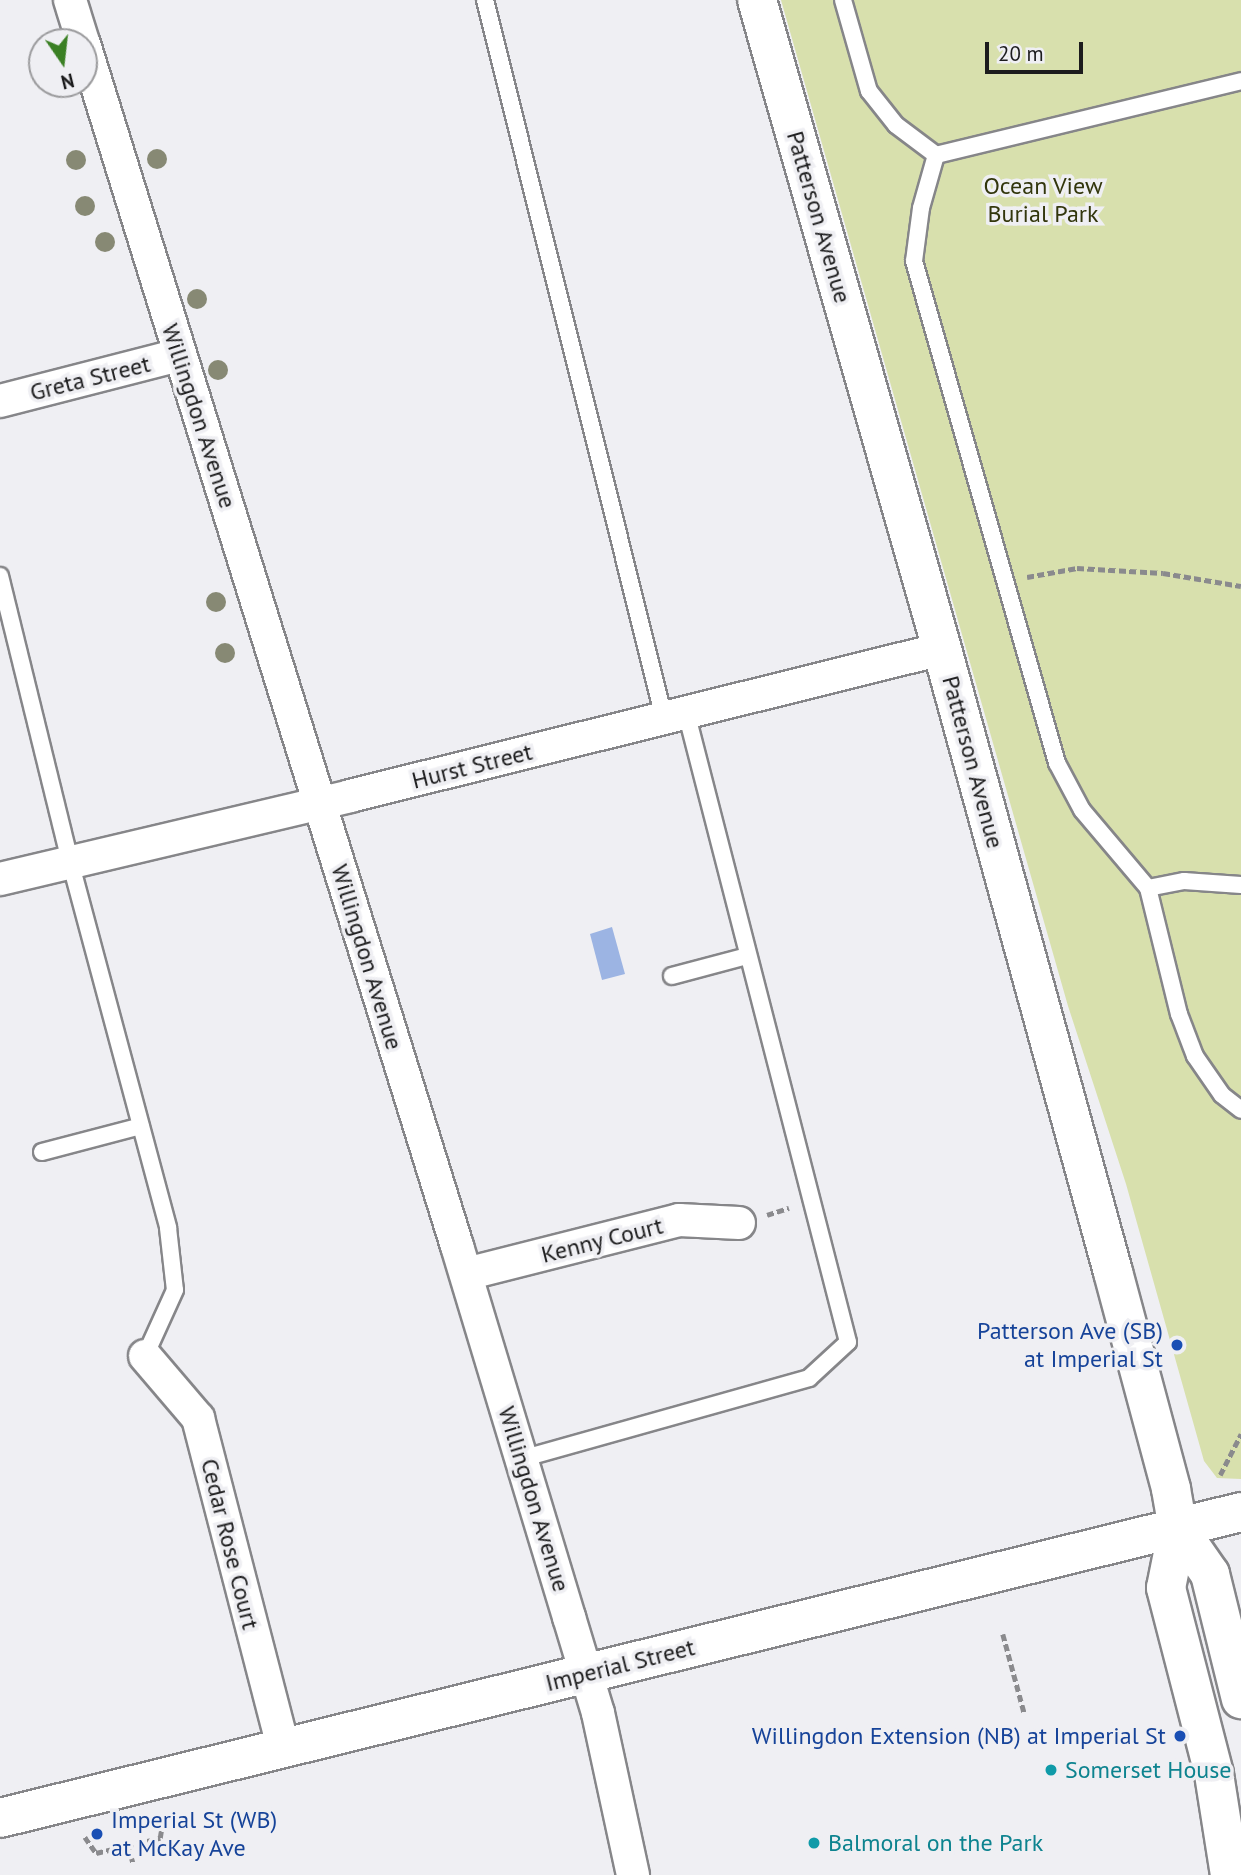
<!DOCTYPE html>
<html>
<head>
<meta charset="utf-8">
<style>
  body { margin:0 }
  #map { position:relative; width:1241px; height:1875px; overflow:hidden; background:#efeff3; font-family:"PT Sans",sans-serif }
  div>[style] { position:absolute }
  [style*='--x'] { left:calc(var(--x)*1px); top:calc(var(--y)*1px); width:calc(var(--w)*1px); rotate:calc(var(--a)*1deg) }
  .green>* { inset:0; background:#d8e0ad }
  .water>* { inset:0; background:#9cb4e3 }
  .path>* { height:4.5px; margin-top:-2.25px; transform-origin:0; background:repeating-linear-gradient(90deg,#8a8a8d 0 7px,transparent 0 10.5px) }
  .roads { filter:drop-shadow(2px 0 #868689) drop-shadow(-2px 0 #868689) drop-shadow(0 2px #868689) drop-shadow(0 -2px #868689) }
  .service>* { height:16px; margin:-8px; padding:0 8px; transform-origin:8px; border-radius:8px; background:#fff }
  .minor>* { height:32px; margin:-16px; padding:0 16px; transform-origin:16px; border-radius:16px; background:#fff }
  .tertiary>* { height:38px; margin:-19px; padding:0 19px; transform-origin:19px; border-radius:19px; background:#fff }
  .secondary>* { height:38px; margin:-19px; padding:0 19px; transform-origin:19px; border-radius:19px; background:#fff }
  .trees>* { width:20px; height:20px; margin:-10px; border-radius:50%; background:#878974 }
  .dots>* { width:19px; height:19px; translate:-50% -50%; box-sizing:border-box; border:4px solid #efeff3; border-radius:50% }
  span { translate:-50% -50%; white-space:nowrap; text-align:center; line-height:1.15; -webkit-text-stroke:7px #efeff3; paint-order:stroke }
  .park-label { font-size:24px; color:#32360c }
  .street-label { font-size:24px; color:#1c1c1d }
  .transit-label { font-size:24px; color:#164399 }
  .right { translate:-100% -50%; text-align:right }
  .left { translate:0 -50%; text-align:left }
  .culture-label { font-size:24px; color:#0d838f }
  .north { position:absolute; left:28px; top:28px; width:70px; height:70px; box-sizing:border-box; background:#efeff3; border:2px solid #9b9b9d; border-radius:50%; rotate:166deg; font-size:19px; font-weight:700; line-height:28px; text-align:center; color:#1c1c1d }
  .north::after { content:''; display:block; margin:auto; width:24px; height:32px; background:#3b8024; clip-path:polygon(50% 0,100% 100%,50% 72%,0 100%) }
  .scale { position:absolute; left:985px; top:42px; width:98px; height:32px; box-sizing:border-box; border:4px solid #1c1c1d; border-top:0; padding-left:9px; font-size:21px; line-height:24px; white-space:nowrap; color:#1c1c1d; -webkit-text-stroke:5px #efeff3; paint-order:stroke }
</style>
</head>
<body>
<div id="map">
  <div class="green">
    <div style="clip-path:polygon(781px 0,1241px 0,1241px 1479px,1217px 1478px,1204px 1461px,1126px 1184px,1068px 1006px)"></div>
  </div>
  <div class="water">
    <div style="clip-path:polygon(612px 927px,625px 974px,602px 980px,590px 934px)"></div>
  </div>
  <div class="path">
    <div style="--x:1027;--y:577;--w:51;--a:-10.2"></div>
    <div style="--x:1077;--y:568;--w:86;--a:3.3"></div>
    <div style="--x:1163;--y:573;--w:79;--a:9.5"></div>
    <div style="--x:767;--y:1215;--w:23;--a:-18"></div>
    <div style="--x:1220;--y:1475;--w:46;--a:-62.9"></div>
    <div style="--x:1003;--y:1634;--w:81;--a:74.9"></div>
    <div style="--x:85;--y:1837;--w:19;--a:55"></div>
    <div style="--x:96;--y:1853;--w:66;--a:-13.2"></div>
    <div style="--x:160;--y:1838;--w:20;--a:-81"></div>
    <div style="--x:128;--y:1845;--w:19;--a:74"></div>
  </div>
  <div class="roads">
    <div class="service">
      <div style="--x:485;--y:0;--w:740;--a:76"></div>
      <div style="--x:843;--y:0;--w:95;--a:74.1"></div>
      <div style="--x:869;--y:91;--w:43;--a:51.5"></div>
      <div style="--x:896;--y:125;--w:50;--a:36.9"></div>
      <div style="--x:936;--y:155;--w:55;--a:105.8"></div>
      <div style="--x:921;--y:208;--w:53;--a:97.5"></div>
      <div style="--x:914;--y:261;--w:522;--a:74.1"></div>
      <div style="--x:1057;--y:763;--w:53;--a:62"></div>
      <div style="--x:1082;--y:810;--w:102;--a:49.8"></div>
      <div style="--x:1148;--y:888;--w:130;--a:76.2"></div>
      <div style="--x:1179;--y:1014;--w:45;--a:69.1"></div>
      <div style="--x:1195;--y:1056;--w:47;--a:55.3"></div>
      <div style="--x:1222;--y:1095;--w:24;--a:38"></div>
      <div style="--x:936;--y:155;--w:314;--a:-13.6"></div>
      <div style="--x:0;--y:576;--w:293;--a:76.2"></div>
      <div style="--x:70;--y:861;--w:380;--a:75"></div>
      <div style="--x:168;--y:1228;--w:62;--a:83.6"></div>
      <div style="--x:175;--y:1290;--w:72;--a:114.4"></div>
      <div style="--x:1148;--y:888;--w:37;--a:-11"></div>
      <div style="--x:1184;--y:881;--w:57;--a:4"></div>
      <div style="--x:672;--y:976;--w:78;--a:-14.9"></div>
      <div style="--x:42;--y:1152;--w:102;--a:-14.7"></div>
      <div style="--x:521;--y:1459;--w:299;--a:-15.7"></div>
      <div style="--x:809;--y:1378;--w:53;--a:-42.7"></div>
      <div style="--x:848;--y:1342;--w:650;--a:-104.42"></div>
    </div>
    <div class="minor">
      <div style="--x:70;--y:0;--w:44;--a:72.8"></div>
      <div style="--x:84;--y:44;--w:1259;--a:72.76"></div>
      <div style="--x:457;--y:1246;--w:388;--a:73.2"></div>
      <div style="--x:569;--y:1617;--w:100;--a:73.2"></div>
      <div style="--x:598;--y:1713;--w:166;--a:77.8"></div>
      <div style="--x:0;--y:401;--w:185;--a:-14.4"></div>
      <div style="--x:0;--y:879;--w:360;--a:-13.3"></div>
      <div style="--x:350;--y:796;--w:610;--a:-13.95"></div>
      <div style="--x:466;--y:1274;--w:220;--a:-14.2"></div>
      <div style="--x:679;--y:1220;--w:60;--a:2.9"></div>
      <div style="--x:145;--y:1356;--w:82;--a:49.5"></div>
      <div style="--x:198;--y:1418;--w:343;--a:75.5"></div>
    </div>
    <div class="tertiary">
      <div style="--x:757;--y:0;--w:675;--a:74.09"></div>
      <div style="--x:942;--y:649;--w:646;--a:74.65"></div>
      <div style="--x:1113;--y:1272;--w:225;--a:75"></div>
      <div style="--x:1171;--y:1489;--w:40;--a:80"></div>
    </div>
    <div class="secondary">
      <div style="--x:1178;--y:1528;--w:61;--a:101.3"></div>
      <div style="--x:1166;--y:1588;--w:192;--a:75.5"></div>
      <div style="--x:1214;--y:1774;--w:102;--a:81"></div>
      <div style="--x:1178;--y:1528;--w:56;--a:55.2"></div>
      <div style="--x:1210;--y:1574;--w:129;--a:76.1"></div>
      <div style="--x:0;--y:1818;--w:1278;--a:-13.85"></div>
    </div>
  </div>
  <div class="trees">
    <div style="left:157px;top:159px"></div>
    <div style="left:76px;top:160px"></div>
    <div style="left:85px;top:206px"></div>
    <div style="left:105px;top:242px"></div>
    <div style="left:197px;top:299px"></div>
    <div style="left:218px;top:370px"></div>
    <div style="left:216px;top:602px"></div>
    <div style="left:225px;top:653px"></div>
  </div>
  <div class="dots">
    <div style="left:1177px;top:1345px;background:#1a4fb4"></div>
    <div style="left:1180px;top:1736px;background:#1a4fb4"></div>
    <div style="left:1051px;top:1770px;background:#0f9aa8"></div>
    <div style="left:97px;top:1834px;background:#1a4fb4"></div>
    <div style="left:814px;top:1843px;background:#0f9aa8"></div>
  </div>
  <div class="park-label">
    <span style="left:1043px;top:200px">Ocean View<br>Burial Park</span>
  </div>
  <div class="street-label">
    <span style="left:819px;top:217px;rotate:74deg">Patterson Avenue</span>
    <span style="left:90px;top:378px;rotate:-14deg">Greta Street</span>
    <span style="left:199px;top:416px;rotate:72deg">Willingdon Avenue</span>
    <span style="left:973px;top:762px;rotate:75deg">Patterson Avenue</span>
    <span style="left:472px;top:766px;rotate:-14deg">Hurst Street</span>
    <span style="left:367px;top:957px;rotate:73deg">Willingdon Avenue</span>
    <span style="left:602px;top:1240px;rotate:-14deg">Kenny Court</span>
    <span style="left:534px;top:1499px;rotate:73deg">Willingdon Avenue</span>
    <span style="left:230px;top:1544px;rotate:76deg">Cedar Rose Court</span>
    <span style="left:620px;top:1665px;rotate:-14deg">Imperial Street</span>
  </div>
  <div class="transit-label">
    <span class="right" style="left:1163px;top:1345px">Patterson Ave (SB)<br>at Imperial St</span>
    <span class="right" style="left:1166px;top:1736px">Willingdon Extension (NB) at Imperial St</span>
    <span class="left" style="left:111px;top:1834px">Imperial St (WB)<br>at McKay Ave</span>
  </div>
  <div class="culture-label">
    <span class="left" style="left:1065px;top:1770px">Somerset House</span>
    <span class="left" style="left:828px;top:1843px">Balmoral on the Park</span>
  </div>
  <div class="north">N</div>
  <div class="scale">20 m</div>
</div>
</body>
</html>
